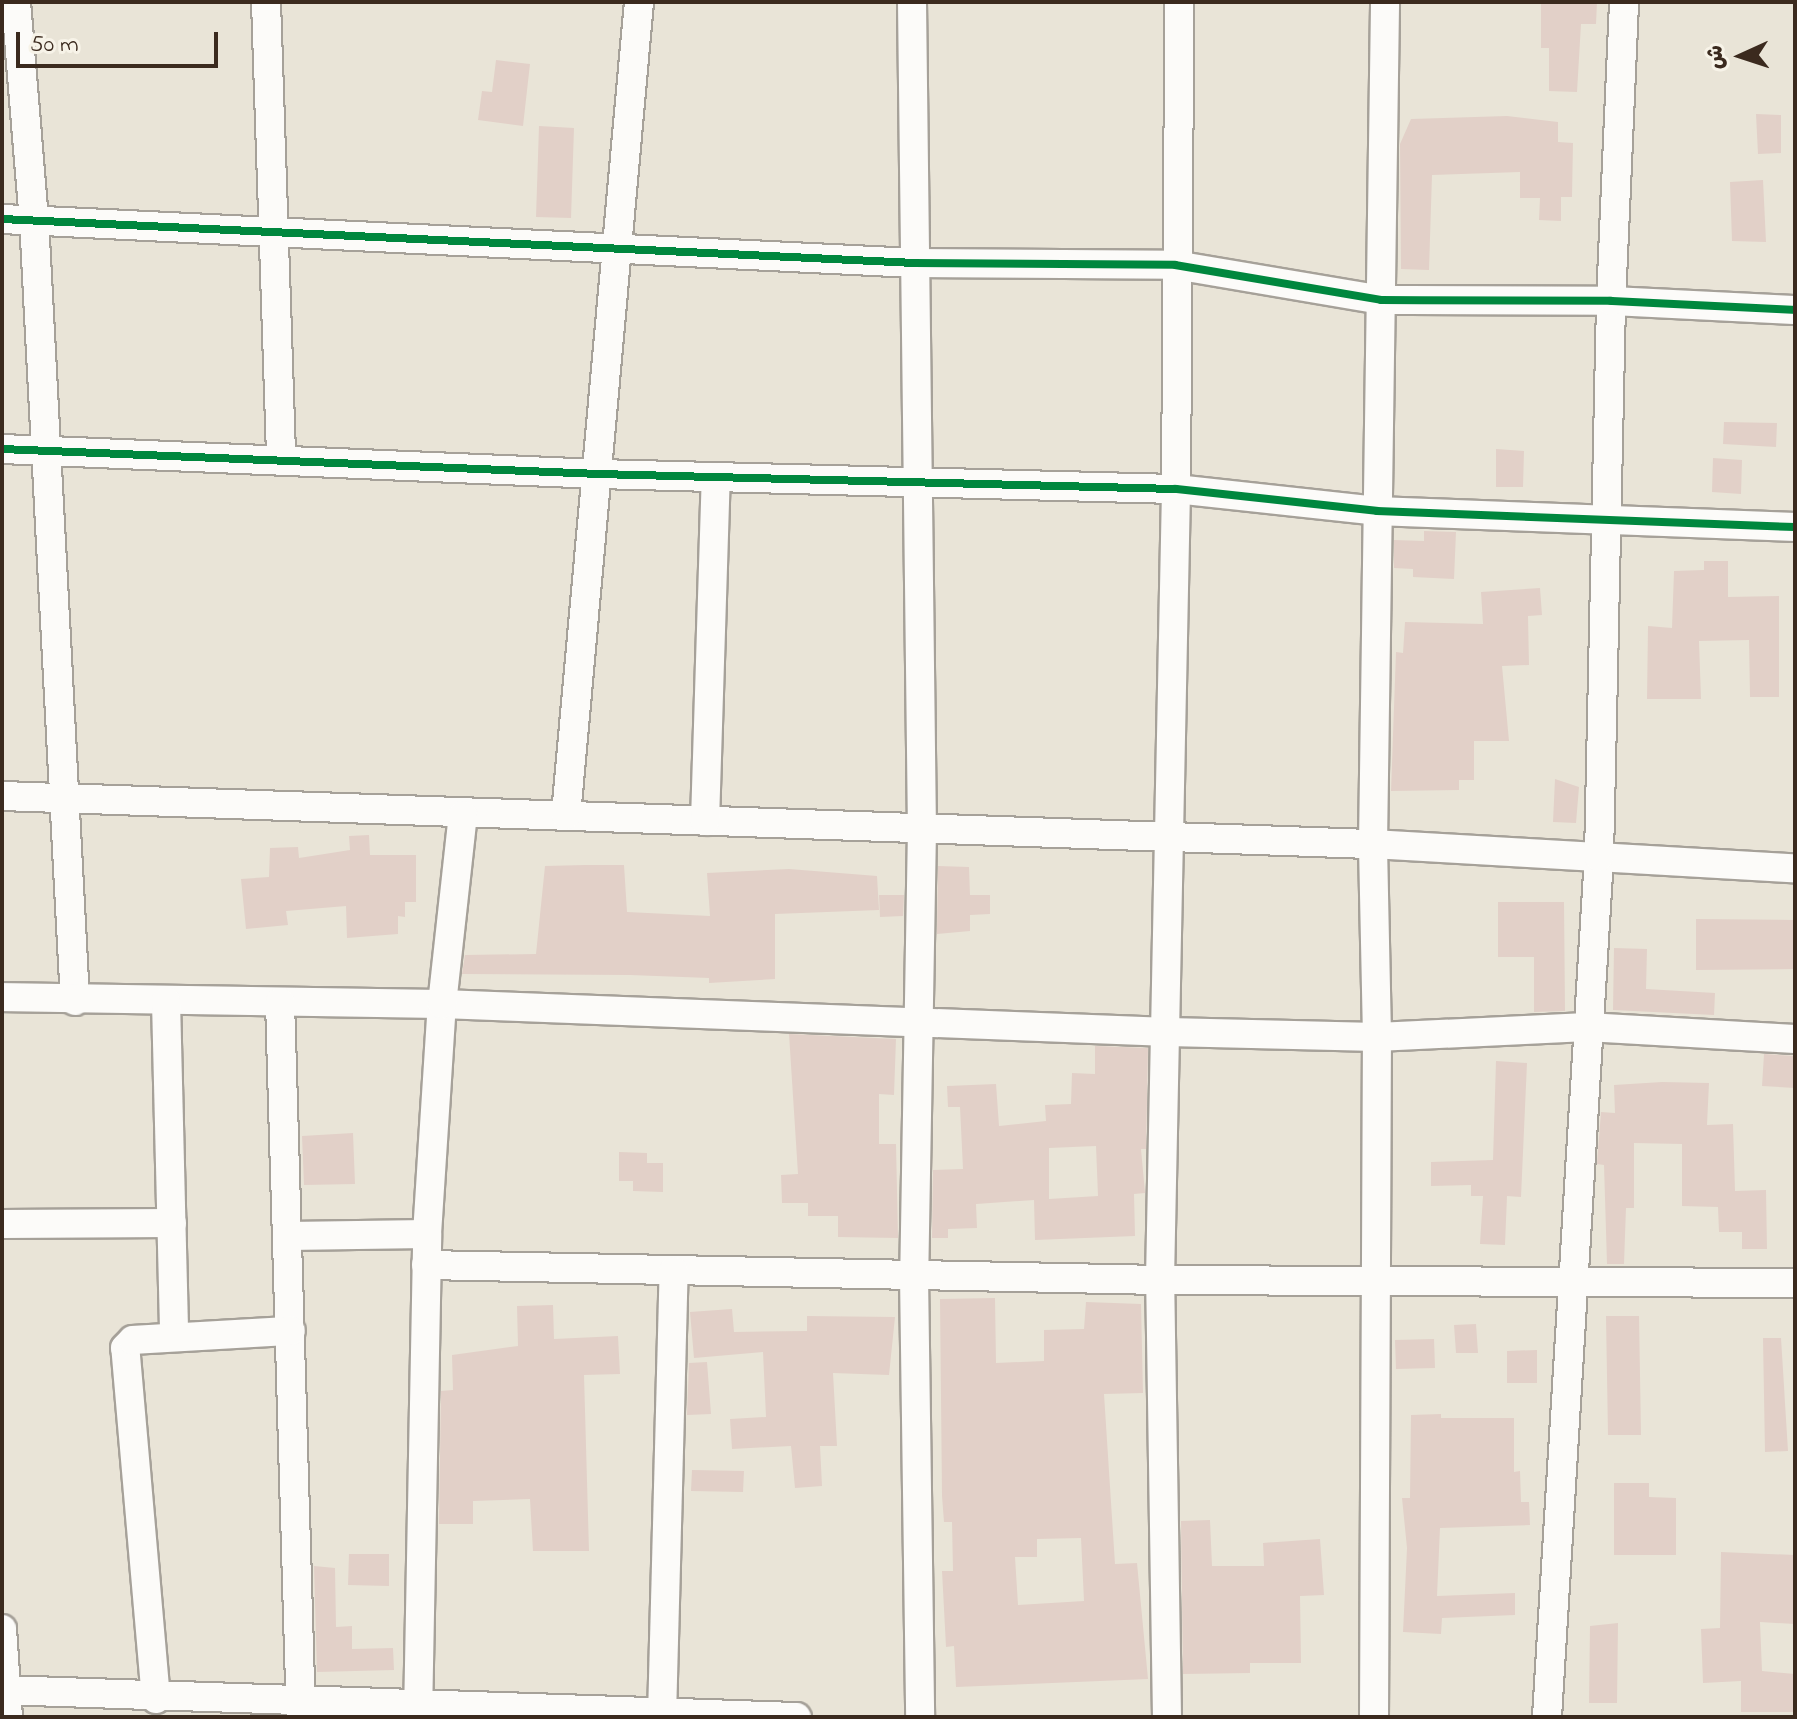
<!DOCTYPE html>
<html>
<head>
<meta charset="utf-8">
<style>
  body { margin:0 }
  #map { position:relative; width:1797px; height:1719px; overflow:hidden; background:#e9e4d7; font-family:"Indie Flower","Playpen Sans Arabic",sans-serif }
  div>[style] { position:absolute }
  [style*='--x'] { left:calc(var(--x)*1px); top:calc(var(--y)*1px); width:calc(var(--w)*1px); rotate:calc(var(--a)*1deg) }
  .building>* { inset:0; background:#e2d0c8 }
  .roads { filter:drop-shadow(2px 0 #a6a199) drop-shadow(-2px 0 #a6a199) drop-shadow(0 2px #a6a199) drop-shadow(0 -2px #a6a199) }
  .street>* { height:28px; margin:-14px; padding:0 14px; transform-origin:14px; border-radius:14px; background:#fcfbf9 }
  .cycleway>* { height:8px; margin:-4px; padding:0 4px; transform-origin:4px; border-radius:4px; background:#00873e }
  span { translate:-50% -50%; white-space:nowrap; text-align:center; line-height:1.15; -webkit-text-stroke:6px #f7f3e8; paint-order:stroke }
  .frame { position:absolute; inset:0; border:4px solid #3b2a1e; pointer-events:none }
  .north { position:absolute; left:1701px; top:16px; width:80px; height:80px; -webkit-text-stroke:6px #f7f3e8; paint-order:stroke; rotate:267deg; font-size:22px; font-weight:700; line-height:32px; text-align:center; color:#3b2a1e }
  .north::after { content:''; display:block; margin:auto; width:28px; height:36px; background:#3b2a1e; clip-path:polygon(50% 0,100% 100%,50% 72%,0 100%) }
  .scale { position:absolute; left:16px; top:32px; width:202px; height:36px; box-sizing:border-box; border:4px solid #3b2a1e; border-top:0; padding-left:10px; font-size:24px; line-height:28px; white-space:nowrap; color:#3b2a1e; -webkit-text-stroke:6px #f7f3e8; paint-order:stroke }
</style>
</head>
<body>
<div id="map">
  <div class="building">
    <div style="clip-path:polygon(1597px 2px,1596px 24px,1581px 24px,1577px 92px,1549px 91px,1549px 48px,1541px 48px,1541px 4px)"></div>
    <div style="clip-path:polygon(496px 60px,530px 64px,523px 126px,478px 120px,482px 91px,492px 92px)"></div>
    <div style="clip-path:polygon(1756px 114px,1781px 115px,1781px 153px,1758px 154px)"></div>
    <div style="clip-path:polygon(1507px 116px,1558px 122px,1558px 142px,1573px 143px,1572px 197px,1561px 197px,1561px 221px,1539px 220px,1540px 198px,1520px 198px,1520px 172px,1432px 175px,1429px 270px,1401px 269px,1400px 144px,1411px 119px)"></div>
    <div style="clip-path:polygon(539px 126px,574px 128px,571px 218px,536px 217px)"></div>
    <div style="clip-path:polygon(1763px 180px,1766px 242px,1732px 241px,1730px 182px)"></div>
    <div style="clip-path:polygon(1724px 422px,1777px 423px,1776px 447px,1723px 444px)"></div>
    <div style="clip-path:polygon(1496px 449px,1524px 451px,1523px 487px,1496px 487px)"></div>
    <div style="clip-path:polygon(1713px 458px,1742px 460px,1741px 494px,1712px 492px)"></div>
    <div style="clip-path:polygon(1424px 531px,1456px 532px,1454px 579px,1413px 577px,1413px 569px,1394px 568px,1394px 540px,1424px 541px)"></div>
    <div style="clip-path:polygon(1704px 561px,1728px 561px,1728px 597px,1779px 596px,1779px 697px,1750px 697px,1749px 640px,1699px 641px,1701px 699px,1647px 699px,1648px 626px,1672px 628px,1674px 571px,1704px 570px)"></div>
    <div style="clip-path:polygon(1540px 588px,1542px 615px,1528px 616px,1529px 665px,1502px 666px,1509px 741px,1474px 741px,1474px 780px,1459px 780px,1459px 790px,1391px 791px,1396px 652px,1403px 653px,1405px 622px,1483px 624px,1481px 592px)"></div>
    <div style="clip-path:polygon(1555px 779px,1579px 787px,1576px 823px,1553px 822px)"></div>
    <div style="clip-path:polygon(369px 835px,370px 855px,416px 855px,416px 902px,405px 902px,405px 917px,398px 916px,398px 934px,347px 938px,346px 906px,286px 911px,288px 925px,246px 929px,241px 879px,269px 877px,270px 848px,298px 847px,299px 858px,350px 850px,349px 836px)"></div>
    <div style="clip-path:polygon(585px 865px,624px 865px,627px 912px,710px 916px,707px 873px,789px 869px,877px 876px,879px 910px,775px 914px,775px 979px,709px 983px,709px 978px,630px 975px,462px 974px,465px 955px,536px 954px,545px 866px)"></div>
    <div style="clip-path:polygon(938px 866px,969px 867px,970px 895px,990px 895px,990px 914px,970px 915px,970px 931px,937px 934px)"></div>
    <div style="clip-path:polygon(879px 895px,904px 895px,903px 916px,880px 917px)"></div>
    <div style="clip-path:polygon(1498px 902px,1564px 902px,1565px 1011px,1534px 1012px,1534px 957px,1498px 957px)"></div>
    <div style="clip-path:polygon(1696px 919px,1795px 920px,1795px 969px,1696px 970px)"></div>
    <div style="clip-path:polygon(1614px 948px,1647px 949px,1646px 989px,1715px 993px,1714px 1015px,1613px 1010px)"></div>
    <div style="clip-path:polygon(789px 1034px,896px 1039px,894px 1095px,879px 1094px,879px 1144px,896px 1144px,898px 1238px,838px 1237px,838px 1216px,808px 1216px,808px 1203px,782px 1203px,781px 1175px,798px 1174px)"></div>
    <div style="clip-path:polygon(evenodd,1095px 1046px,1148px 1048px,1146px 1149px,1141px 1149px,1145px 1193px,1134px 1194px,1135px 1236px,1035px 1240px,1034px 1200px,976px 1204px,977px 1228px,948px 1229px,948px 1238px,932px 1238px,933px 1170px,963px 1169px,960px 1107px,948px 1107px,947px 1086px,996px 1084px,999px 1126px,1046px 1121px,1045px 1105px,1071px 1104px,1072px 1073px,1095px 1074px,1095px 1046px,1096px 1146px,1098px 1196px,1049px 1199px,1049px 1148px,1096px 1146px)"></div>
    <div style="clip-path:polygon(1764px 1054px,1795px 1056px,1795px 1088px,1762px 1086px)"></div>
    <div style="clip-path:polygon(1496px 1061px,1527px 1063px,1521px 1197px,1507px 1196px,1505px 1245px,1480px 1244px,1483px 1196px,1471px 1196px,1471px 1185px,1431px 1186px,1431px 1162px,1493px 1160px)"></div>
    <div style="clip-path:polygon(1662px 1082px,1709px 1083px,1707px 1125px,1733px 1124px,1735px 1191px,1766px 1190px,1767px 1249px,1742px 1249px,1742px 1232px,1719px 1232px,1718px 1207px,1682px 1206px,1682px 1144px,1634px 1143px,1634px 1208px,1626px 1208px,1624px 1264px,1607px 1264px,1604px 1165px,1597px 1164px,1601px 1112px,1615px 1113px,1614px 1085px)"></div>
    <div style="clip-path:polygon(353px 1133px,355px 1184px,304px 1185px,302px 1136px)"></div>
    <div style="clip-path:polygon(619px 1152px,647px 1153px,647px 1163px,663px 1163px,663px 1192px,633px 1191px,633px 1181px,619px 1181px)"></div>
    <div style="clip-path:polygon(evenodd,995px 1298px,996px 1363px,1044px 1361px,1044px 1330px,1084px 1329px,1086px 1302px,1141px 1304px,1143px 1393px,1104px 1394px,1115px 1564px,1137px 1563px,1148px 1679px,956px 1687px,954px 1646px,946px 1647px,942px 1571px,953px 1571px,952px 1522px,944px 1522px,942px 1496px,940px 1299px,995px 1298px,1081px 1538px,1084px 1601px,1018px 1605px,1015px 1557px,1037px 1557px,1037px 1539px,1081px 1538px)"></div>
    <div style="clip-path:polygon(553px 1305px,554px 1339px,618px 1336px,620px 1374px,584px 1375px,589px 1551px,533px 1551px,530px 1499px,473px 1501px,473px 1524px,439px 1524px,441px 1391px,453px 1390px,452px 1355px,518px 1346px,517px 1306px)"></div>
    <div style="clip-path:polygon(732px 1309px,734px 1332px,807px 1331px,807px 1316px,895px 1317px,889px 1375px,833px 1373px,837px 1446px,820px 1446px,822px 1486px,795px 1488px,791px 1446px,732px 1449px,730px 1419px,766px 1417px,763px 1352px,694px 1358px,690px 1312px)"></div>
    <div style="clip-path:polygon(1606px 1316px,1639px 1316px,1641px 1435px,1608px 1435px)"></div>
    <div style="clip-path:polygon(1476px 1324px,1478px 1353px,1456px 1353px,1454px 1325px)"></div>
    <div style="clip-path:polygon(1763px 1338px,1781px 1338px,1788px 1451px,1765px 1452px)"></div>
    <div style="clip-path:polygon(1434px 1339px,1435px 1368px,1396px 1369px,1395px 1340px)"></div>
    <div style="clip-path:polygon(1537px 1350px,1537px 1383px,1507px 1383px,1507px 1351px)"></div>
    <div style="clip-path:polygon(707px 1362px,711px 1414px,687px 1415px,689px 1363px)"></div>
    <div style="clip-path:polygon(1441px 1414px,1441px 1418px,1514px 1418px,1514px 1472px,1520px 1471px,1521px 1502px,1529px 1502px,1530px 1525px,1440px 1528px,1437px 1596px,1515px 1593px,1515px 1615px,1442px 1618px,1441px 1634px,1403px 1632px,1407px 1548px,1402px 1498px,1410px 1498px,1411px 1415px)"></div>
    <div style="clip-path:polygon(692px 1470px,744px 1471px,743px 1492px,691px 1491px)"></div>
    <div style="clip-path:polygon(1614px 1483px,1649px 1483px,1649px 1497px,1676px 1498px,1676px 1555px,1614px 1555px)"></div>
    <div style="clip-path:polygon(1210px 1520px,1212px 1566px,1264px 1566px,1263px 1543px,1320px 1539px,1324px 1595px,1300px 1596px,1301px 1663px,1250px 1663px,1250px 1673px,1183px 1674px,1181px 1521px)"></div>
    <div style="clip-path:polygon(1721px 1552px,1795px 1555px,1795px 1624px,1760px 1622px,1762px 1671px,1795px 1674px,1795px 1712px,1741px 1712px,1741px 1681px,1703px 1683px,1701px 1629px,1720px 1628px)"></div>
    <div style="clip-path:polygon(349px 1554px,389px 1554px,389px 1586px,348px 1585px)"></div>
    <div style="clip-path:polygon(314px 1566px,335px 1568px,336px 1627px,352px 1626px,352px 1649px,393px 1648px,394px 1670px,317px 1672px)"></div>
    <div style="clip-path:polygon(1618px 1623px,1617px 1703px,1589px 1703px,1590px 1626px)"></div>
  </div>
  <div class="roads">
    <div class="street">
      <div style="--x:16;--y:2;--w:218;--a:85.3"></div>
      <div style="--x:34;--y:219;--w:783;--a:87"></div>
      <div style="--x:266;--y:2;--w:458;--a:88.1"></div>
      <div style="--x:912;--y:2;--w:827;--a:89.31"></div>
      <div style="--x:922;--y:829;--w:446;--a:91"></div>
      <div style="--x:914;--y:1275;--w:442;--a:89.2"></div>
      <div style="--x:2;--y:219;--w:913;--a:2.76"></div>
      <div style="--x:914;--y:263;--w:261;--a:0.4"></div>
      <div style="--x:1175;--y:265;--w:209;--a:9.6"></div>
      <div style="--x:1381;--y:300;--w:230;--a:0.2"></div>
      <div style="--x:1611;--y:301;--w:184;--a:2.8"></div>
      <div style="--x:2;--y:449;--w:597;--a:2.4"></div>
      <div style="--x:598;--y:474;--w:578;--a:1.49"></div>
      <div style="--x:1176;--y:489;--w:202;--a:6.2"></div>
      <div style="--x:1377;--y:511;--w:418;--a:2.2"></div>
      <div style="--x:2;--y:796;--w:1372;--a:2.01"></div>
      <div style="--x:1373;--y:844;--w:423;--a:3.3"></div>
      <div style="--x:566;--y:815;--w:816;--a:-84.87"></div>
      <div style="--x:705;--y:821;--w:344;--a:-88.2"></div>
      <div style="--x:2;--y:997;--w:440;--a:0.9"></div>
      <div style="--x:442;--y:1004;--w:727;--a:2.21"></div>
      <div style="--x:1168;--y:1032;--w:209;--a:1.4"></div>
      <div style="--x:1377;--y:1037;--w:210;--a:-2.7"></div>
      <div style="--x:1587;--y:1027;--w:208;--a:3.3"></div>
      <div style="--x:166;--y:1001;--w:335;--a:88.6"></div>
      <div style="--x:280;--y:1002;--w:714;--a:88.32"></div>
      <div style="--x:2;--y:1224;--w:170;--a:-0.3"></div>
      <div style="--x:288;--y:1236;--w:139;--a:-0.8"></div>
      <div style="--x:426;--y:1265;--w:734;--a:1.17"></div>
      <div style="--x:1160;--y:1280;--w:635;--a:0.27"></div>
      <div style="--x:2;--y:1629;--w:88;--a:86.1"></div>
      <div style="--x:2;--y:1690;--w:795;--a:1.95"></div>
      <div style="--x:156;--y:1699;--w:352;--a:-95"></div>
      <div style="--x:125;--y:1348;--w:11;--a:-45"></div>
      <div style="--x:133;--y:1340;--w:158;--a:-3.3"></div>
      <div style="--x:418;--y:1717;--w:483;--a:-88.9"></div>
      <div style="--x:427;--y:1234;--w:230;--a:-86.3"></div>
      <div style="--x:442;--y:1004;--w:190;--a:-83.7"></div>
      <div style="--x:662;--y:1717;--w:446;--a:-88.5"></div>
      <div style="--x:1167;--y:1717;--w:437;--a:-90.9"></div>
      <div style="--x:1160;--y:1280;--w:791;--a:-88.84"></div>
      <div style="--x:1176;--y:489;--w:487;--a:-89.6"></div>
      <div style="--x:1374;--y:1717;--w:680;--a:-89.75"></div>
      <div style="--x:1377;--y:1037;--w:193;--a:-91.2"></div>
      <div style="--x:1373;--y:844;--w:842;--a:-89.18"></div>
      <div style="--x:1547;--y:1717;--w:862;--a:-86.54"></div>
      <div style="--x:1599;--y:857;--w:556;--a:-88.76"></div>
      <div style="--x:1611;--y:301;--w:299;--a:-87.5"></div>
    </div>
  </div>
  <div class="cycleway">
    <div style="--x:2;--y:219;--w:913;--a:2.76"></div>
    <div style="--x:914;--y:263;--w:261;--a:0.4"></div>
    <div style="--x:1175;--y:265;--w:209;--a:9.6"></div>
    <div style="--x:1381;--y:300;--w:230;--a:0.2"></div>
    <div style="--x:1611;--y:301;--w:184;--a:2.8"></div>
    <div style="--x:2;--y:449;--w:597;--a:2.4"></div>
    <div style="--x:598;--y:474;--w:578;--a:1.49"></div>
    <div style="--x:1176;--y:489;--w:202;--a:6.2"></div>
    <div style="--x:1377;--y:511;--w:418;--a:2.2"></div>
  </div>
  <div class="frame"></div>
  <div class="north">ش</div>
  <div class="scale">50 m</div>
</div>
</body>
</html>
